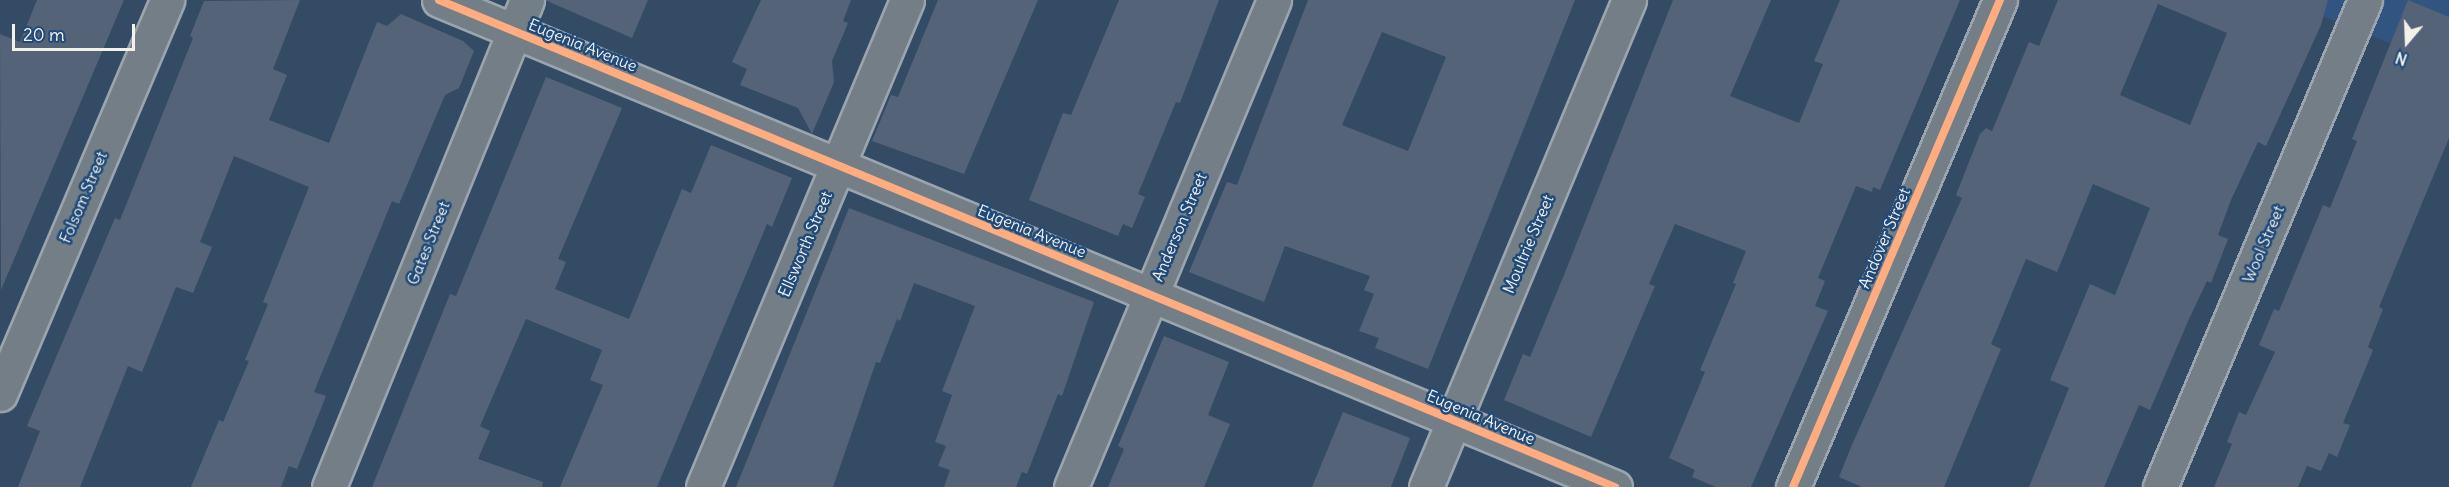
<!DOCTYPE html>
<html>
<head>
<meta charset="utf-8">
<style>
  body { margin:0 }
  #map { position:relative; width:2449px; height:487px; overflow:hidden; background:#344b65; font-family:Delius,sans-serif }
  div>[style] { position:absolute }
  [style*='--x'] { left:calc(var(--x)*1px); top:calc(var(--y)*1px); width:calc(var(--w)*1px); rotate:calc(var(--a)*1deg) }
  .built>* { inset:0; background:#315481 }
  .building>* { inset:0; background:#546378 }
  .roads { filter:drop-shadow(2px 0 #9ba5af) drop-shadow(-2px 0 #9ba5af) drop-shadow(0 2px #9ba5af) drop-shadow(0 -2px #9ba5af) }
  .minor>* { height:33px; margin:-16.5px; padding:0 16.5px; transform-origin:16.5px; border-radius:16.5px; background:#737e87 }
  .cycleway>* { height:8px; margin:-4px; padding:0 4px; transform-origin:4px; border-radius:4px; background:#ffac80 }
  span { translate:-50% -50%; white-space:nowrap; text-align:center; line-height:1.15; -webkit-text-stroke:5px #1f4a7a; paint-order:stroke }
  .street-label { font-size:16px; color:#f4f1e8 }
  .north { position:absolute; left:2377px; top:12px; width:60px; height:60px; -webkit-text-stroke:4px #1f4a7a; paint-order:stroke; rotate:199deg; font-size:16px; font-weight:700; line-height:24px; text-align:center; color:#f4f1e8 }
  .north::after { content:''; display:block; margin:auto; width:21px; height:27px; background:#f4f1e8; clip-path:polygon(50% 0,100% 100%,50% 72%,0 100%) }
  .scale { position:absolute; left:12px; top:24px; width:123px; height:27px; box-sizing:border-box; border:3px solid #f4f1e8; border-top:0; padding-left:8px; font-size:18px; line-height:21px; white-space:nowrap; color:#f4f1e8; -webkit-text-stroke:4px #1f4a7a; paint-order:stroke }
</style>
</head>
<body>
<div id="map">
  <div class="built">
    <div style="clip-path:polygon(2282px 0,2449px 0,2449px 67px)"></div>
  </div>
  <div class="building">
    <div style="clip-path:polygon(37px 0,124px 0,1px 290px,0 34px,20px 42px)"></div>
    <div style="clip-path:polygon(300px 0,273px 69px,287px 75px,269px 120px,329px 143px,377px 22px,387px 26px,401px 14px,463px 41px,474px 51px,459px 88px,445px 95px,399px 204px,392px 201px,314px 392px,326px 396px,297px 469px,289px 466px,281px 487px,191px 487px,219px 420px,223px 422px,249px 361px,245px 360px,268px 304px,263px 302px,309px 187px,234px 156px,200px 242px,212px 247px,193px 293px,176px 287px,142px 372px,128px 366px,80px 487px,18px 487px,40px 431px,27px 426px,115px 218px,120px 220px,193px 38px,190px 36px,204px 1px)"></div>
    <div style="clip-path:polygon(545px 0,648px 0,632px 38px)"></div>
    <div style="clip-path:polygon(761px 0,851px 0,843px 21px,848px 23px,832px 61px,834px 82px,812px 134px,798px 108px,740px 85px,747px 69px,732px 62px)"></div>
    <div style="clip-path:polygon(938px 0,1038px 0,964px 174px,872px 141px,891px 95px,898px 97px)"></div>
    <div style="clip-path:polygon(1119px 0,1219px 0,1180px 103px,1176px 102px,1138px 194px,1145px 197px,1132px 228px,1123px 224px,1118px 236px,1029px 200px,1063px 113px,1071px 115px)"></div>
    <div style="clip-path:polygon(evenodd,1308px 0,1575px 0,1428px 369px,1375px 348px,1379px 338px,1359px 331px,1374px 294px,1364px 290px,1370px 276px,1285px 246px,1264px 302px,1189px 272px,1227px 182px,1237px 185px,1308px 0,1382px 32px,1446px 57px,1408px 151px,1342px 125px,1382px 32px)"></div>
    <div style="clip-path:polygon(1673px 0,1771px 0,1730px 96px,1799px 123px,1823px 64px,1814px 61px,1840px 0,1960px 0,1880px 190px,1873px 187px,1872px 192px,1856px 186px,1818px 278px,1825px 281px,1815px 306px,1828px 311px,1751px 487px,1716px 487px,1692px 477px,1695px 470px,1669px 458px,1705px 372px,1700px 370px,1736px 284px,1733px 283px,1746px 251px,1675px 224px,1649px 284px,1655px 286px,1591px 437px,1504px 400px,1523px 354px,1530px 357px,1566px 270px)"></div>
    <div style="clip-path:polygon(evenodd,2058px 0,2328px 0,2321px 25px,2266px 146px,2258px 142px,2231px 200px,2218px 235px,2228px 239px,2211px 283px,2207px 281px,2189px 319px,2150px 410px,2139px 405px,2104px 487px,2029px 487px,2069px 388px,2050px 380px,2090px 284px,2115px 295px,2150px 208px,2093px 184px,2057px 272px,2026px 259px,1991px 344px,2001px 349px,1944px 487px,1862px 487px,1839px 477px,1851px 447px,1962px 198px,1956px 195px,1980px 134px,1986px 128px,1992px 131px,2029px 42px,2039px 46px,2058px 0,2158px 4px,2227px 33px,2190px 125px,2120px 95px,2158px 4px)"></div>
    <div style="clip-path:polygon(2408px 0,2449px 17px,2449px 138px,2379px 307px,2383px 309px,2368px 347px,2373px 350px,2343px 423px,2350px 425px,2337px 457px,2329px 453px,2321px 471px,2307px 466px,2298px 487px,2214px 487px,2232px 444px,2227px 442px,2239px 412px,2246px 415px,2275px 352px,2259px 345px,2274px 309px,2279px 311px,2323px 205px,2330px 208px,2357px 141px,2352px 139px)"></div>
    <div style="clip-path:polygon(546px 77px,622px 108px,558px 259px,566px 262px,555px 289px,629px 319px,682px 189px,691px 193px,711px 145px,792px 178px,772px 227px,767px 224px,657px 487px,560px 487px,603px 385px,590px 380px,602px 350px,526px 319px,480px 426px,490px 431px,478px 459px,543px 482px,542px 487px,372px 487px,450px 294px,456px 296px)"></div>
    <div style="clip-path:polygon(849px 208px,1094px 302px,1062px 396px,1058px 394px,1027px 474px,1022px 472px,1016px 487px,944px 487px,950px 470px,938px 466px,946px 446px,935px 442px,952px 395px,942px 391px,975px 306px,914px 283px,900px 321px,897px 319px,880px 363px,876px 362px,833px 487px,736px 487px)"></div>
    <div style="clip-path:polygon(1164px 336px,1229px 362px,1208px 415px,1230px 424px,1204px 487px,1108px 487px,1124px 449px,1118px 446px)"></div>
    <div style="clip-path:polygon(1343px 412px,1410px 438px,1391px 487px,1312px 487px)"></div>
  </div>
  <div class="roads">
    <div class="minor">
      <div style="--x:439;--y:0;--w:1273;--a:22.5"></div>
      <div style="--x:0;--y:394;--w:428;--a:-67"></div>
      <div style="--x:329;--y:487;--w:526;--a:-67.87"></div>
      <div style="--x:703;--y:487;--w:528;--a:-67.27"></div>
      <div style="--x:1071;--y:487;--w:528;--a:-67.37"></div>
      <div style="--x:1426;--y:487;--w:528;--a:-67.37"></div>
      <div style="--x:1793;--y:487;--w:529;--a:-66.97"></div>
      <div style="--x:2160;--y:487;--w:528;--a:-67.17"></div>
    </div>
  </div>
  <div class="cycleway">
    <div style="--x:439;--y:0;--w:1273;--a:22.5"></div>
    <div style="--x:1793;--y:487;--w:529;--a:-66.97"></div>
  </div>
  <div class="street-label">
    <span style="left:583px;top:45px;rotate:22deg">Eugenia Avenue</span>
    <span style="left:83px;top:197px;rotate:-67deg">Folsom Street</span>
    <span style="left:1179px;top:227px;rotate:-67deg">Anderson Street</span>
    <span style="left:1032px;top:231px;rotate:22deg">Eugenia Avenue</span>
    <span style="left:1884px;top:238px;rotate:-67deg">Andover Street</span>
    <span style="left:428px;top:243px;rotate:-68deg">Gates Street</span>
    <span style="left:805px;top:244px;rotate:-67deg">Ellsworth Street</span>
    <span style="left:1528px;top:244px;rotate:-67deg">Moultrie Street</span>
    <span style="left:2263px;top:244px;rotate:-67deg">Wool Street</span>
    <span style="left:1481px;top:417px;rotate:23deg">Eugenia Avenue</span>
  </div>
  <div class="north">N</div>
  <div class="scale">20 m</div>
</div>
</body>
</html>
